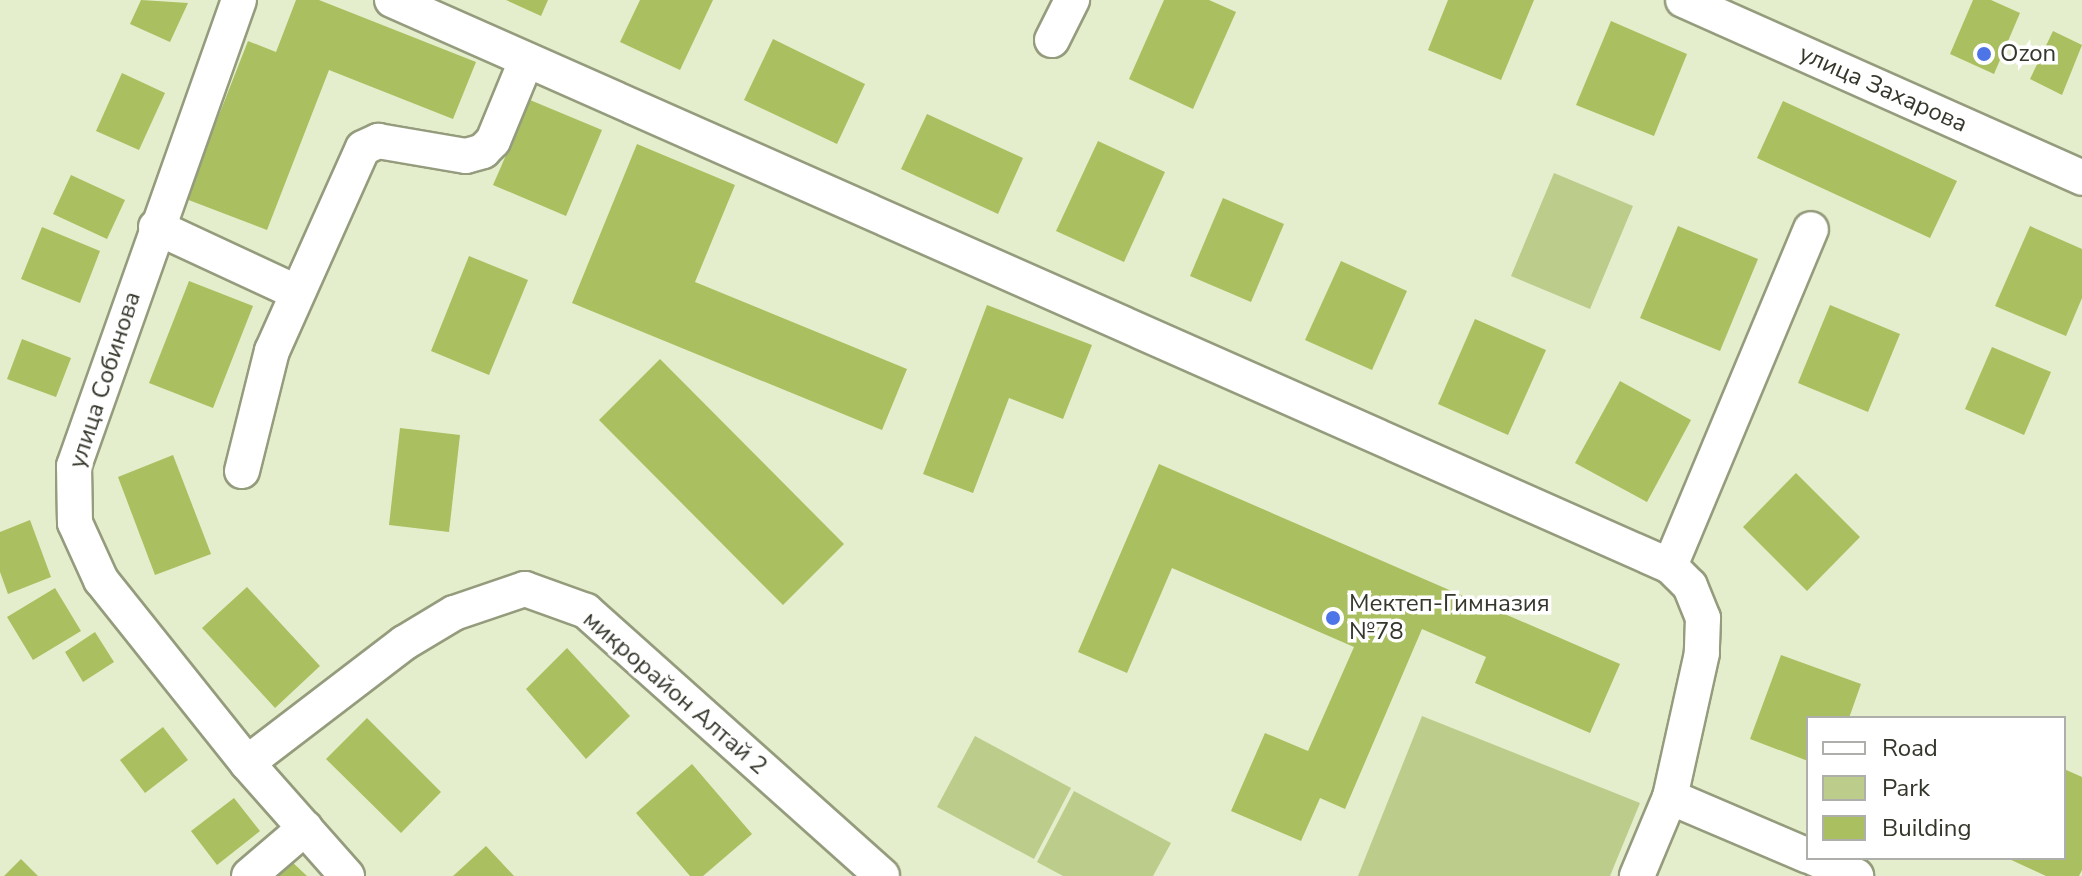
<!DOCTYPE html>
<html>
<head>
<meta charset="utf-8">
<style>
  body { margin:0 }
  #map { position:relative; width:2082px; height:876px; overflow:hidden; background:#e5eecc; font-family:"Nunito Sans",sans-serif }
  div>[style] { position:absolute }
  [style*='--x'] { left:calc(var(--x)*1px); top:calc(var(--y)*1px); width:calc(var(--w)*1px); rotate:calc(var(--a)*1deg) }
  .green>* { inset:0; background:#bccc8a }
  .building>* { inset:0; background:#aabf5f }
  .roads { filter:drop-shadow(2px 0 #949c7d) drop-shadow(-2px 0 #949c7d) drop-shadow(0 2px #949c7d) drop-shadow(0 -2px #949c7d) }
  .minor>* { height:34px; margin:-17px; padding:0 17px; transform-origin:17px; border-radius:17px; background:#fff }
  .dots>* { width:22px; height:22px; translate:-50% -50%; box-sizing:border-box; border:4px solid #fff; border-radius:50% }
  span { translate:-50% -50%; white-space:nowrap; text-align:center; line-height:1.15; -webkit-text-stroke:7px #fff; paint-order:stroke }
  .poi-label { font-size:24px; color:#34372b }
  .left { translate:0 -50%; text-align:left }
  .street-label { font-size:24px; color:#34372b }
  .legend { position:absolute; left:1806px; top:716px; width:260px; height:144px; box-sizing:border-box; background:#fff; border:2px solid #aeafaa; margin:0; padding:10px 14px; list-style:none; font-size:24px; color:#34372b }
  .legend li { display:flex; align-items:center; gap:16px; height:40px }
  .legend b { width:40px; border:2px solid #aeafaa }
</style>
</head>
<body>
<div id="map">
  <div class="green">
    <div style="clip-path:polygon(1554px 173px,1633px 206px,1590px 309px,1511px 276px)"></div>
    <div style="clip-path:polygon(1422px 716px,1640px 803px,1610px 876px,1358px 876px)"></div>
    <div style="clip-path:polygon(975px 736px,1071px 788px,1034px 859px,937px 807px)"></div>
    <div style="clip-path:polygon(1074px 791px,1171px 843px,1153px 876px,1063px 876px,1037px 862px)"></div>
  </div>
  <div class="building">
    <div style="clip-path:polygon(141px 0,188px 3px,170px 42px,130px 24px)"></div>
    <div style="clip-path:polygon(296px 0,319px 0,476px 62px,453px 119px,329px 70px,267px 230px,186px 199px,248px 41px,276px 52px)"></div>
    <div style="clip-path:polygon(506px 0,548px 0,541px 16px)"></div>
    <div style="clip-path:polygon(640px 0,713px 0,680px 70px,620px 42px)"></div>
    <div style="clip-path:polygon(1164px 0,1209px 0,1236px 12px,1193px 109px,1129px 79px)"></div>
    <div style="clip-path:polygon(1448px 0,1534px 0,1501px 80px,1428px 50px)"></div>
    <div style="clip-path:polygon(1973px 0,1991px 0,2020px 13px,1994px 74px,1950px 54px)"></div>
    <div style="clip-path:polygon(1611px 21px,1687px 54px,1654px 136px,1576px 105px)"></div>
    <div style="clip-path:polygon(2053px 31px,2082px 45px,2062px 95px,2030px 79px)"></div>
    <div style="clip-path:polygon(773px 39px,865px 84px,837px 144px,744px 100px)"></div>
    <div style="clip-path:polygon(122px 73px,165px 93px,139px 150px,96px 131px)"></div>
    <div style="clip-path:polygon(530px 100px,602px 130px,566px 216px,493px 185px)"></div>
    <div style="clip-path:polygon(1783px 101px,1957px 181px,1930px 238px,1757px 158px)"></div>
    <div style="clip-path:polygon(927px 114px,1023px 158px,998px 214px,901px 169px)"></div>
    <div style="clip-path:polygon(1098px 141px,1165px 172px,1124px 262px,1056px 231px)"></div>
    <div style="clip-path:polygon(637px 144px,735px 185px,695px 282px,907px 369px,882px 430px,572px 303px)"></div>
    <div style="clip-path:polygon(71px 175px,125px 200px,107px 239px,53px 214px)"></div>
    <div style="clip-path:polygon(1223px 198px,1284px 224px,1251px 302px,1190px 276px)"></div>
    <div style="clip-path:polygon(1678px 226px,1758px 259px,1720px 351px,1640px 318px)"></div>
    <div style="clip-path:polygon(2030px 226px,2082px 249px,2082px 298px,2066px 336px,1995px 306px)"></div>
    <div style="clip-path:polygon(42px 227px,100px 251px,80px 303px,21px 279px)"></div>
    <div style="clip-path:polygon(469px 256px,528px 280px,489px 375px,431px 351px)"></div>
    <div style="clip-path:polygon(1341px 261px,1407px 291px,1372px 370px,1305px 340px)"></div>
    <div style="clip-path:polygon(189px 281px,253px 306px,213px 408px,149px 383px)"></div>
    <div style="clip-path:polygon(987px 305px,1092px 345px,1063px 419px,1009px 398px,973px 493px,923px 474px)"></div>
    <div style="clip-path:polygon(1830px 305px,1900px 334px,1868px 412px,1798px 383px)"></div>
    <div style="clip-path:polygon(1475px 319px,1546px 350px,1508px 435px,1438px 404px)"></div>
    <div style="clip-path:polygon(22px 339px,71px 358px,56px 397px,7px 379px)"></div>
    <div style="clip-path:polygon(1992px 347px,2051px 372px,2024px 435px,1965px 409px)"></div>
    <div style="clip-path:polygon(660px 359px,844px 544px,783px 605px,599px 420px)"></div>
    <div style="clip-path:polygon(1620px 381px,1691px 420px,1647px 502px,1575px 463px)"></div>
    <div style="clip-path:polygon(400px 428px,460px 435px,449px 532px,389px 525px)"></div>
    <div style="clip-path:polygon(173px 455px,211px 554px,155px 575px,118px 477px)"></div>
    <div style="clip-path:polygon(1159px 464px,1620px 664px,1590px 733px,1475px 683px,1486px 657px,1422px 629px,1345px 809px,1320px 798px,1301px 841px,1231px 811px,1265px 733px,1308px 751px,1354px 647px,1172px 568px,1127px 673px,1078px 652px)"></div>
    <div style="clip-path:polygon(1796px 473px,1860px 537px,1807px 591px,1743px 527px)"></div>
    <div style="clip-path:polygon(30px 520px,51px 577px,8px 594px,0 572px,0 532px)"></div>
    <div style="clip-path:polygon(247px 587px,320px 666px,275px 708px,202px 628px)"></div>
    <div style="clip-path:polygon(55px 588px,81px 631px,33px 660px,7px 617px)"></div>
    <div style="clip-path:polygon(95px 632px,114px 662px,83px 682px,65px 652px)"></div>
    <div style="clip-path:polygon(567px 648px,630px 716px,586px 759px,526px 689px)"></div>
    <div style="clip-path:polygon(1781px 655px,1861px 684px,1849px 718px,1808px 718px,1808px 761px,1750px 739px)"></div>
    <div style="clip-path:polygon(367px 718px,441px 792px,401px 833px,326px 759px)"></div>
    <div style="clip-path:polygon(163px 727px,188px 760px,145px 793px,120px 760px)"></div>
    <div style="clip-path:polygon(692px 764px,752px 834px,703px 876px,690px 876px,636px 813px)"></div>
    <div style="clip-path:polygon(2064px 769px,2082px 777px,2082px 870px,2079px 876px,2046px 876px,2007px 858px,2064px 858px)"></div>
    <div style="clip-path:polygon(234px 798px,260px 831px,217px 865px,191px 831px)"></div>
    <div style="clip-path:polygon(486px 846px,514px 876px,453px 876px)"></div>
    <div style="clip-path:polygon(21px 859px,38px 876px,4px 876px)"></div>
    <div style="clip-path:polygon(290px 860px,307px 876px,274px 876px)"></div>
  </div>
  <div class="roads">
    <div class="minor">
      <div style="--x:239;--y:0;--w:494;--a:109.5"></div>
      <div style="--x:74;--y:466;--w:57;--a:89"></div>
      <div style="--x:75;--y:523;--w:63;--a:65.5"></div>
      <div style="--x:101;--y:580;--w:234;--a:51.4"></div>
      <div style="--x:247;--y:763;--w:151;--a:48.5"></div>
      <div style="--x:392;--y:0;--w:1398;--a:23.89"></div>
      <div style="--x:1670;--y:566;--w:28;--a:45"></div>
      <div style="--x:1690;--y:586;--w:35;--a:68"></div>
      <div style="--x:1703;--y:618;--w:35;--a:92"></div>
      <div style="--x:1702;--y:653;--w:148;--a:102.5"></div>
      <div style="--x:1670;--y:797;--w:86;--a:112.7"></div>
      <div style="--x:1683;--y:0;--w:437;--a:24"></div>
      <div style="--x:1052;--y:40;--w:45;--a:-63.4"></div>
      <div style="--x:156;--y:227;--w:154;--a:24.9"></div>
      <div style="--x:242;--y:471;--w:124;--a:-76"></div>
      <div style="--x:272;--y:351;--w:222;--a:-65.9"></div>
      <div style="--x:363;--y:148;--w:17;--a:-25"></div>
      <div style="--x:378;--y:141;--w:89;--a:9.7"></div>
      <div style="--x:466;--y:156;--w:18;--a:-16"></div>
      <div style="--x:483;--y:151;--w:14;--a:-45"></div>
      <div style="--x:493;--y:141;--w:87;--a:-67.6"></div>
      <div style="--x:1670;--y:566;--w:365;--a:-67.3"></div>
      <div style="--x:247;--y:763;--w:198;--a:-37.4"></div>
      <div style="--x:404;--y:643;--w:58;--a:-31"></div>
      <div style="--x:454;--y:613;--w:75;--a:-18.7"></div>
      <div style="--x:525;--y:589;--w:65;--a:19.8"></div>
      <div style="--x:586;--y:611;--w:397;--a:41.8"></div>
      <div style="--x:1670;--y:797;--w:150;--a:23.1"></div>
      <div style="--x:1814;--y:858;--w:46;--a:23.2"></div>
      <div style="--x:249;--y:876;--w:74;--a:-40.6"></div>
    </div>
  </div>
  <div class="dots">
    <div style="left:1984px;top:54px;background:#4e75e8"></div>
    <div style="left:1333px;top:618px;background:#4e75e8"></div>
  </div>
  <div class="poi-label">
    <span class="left" style="left:2000px;top:54px">Ozon</span>
    <span class="left" style="left:1349px;top:618px">Мектеп-Гимназия<br>№78</span>
  </div>
  <div class="street-label">
    <span style="left:1883px;top:89px;rotate:24deg">улица Захарова</span>
    <span style="left:105px;top:380px;rotate:-72deg">улица Собинова</span>
    <span style="left:675px;top:693px;rotate:41deg">микрорайон Алтай 2</span>
  </div>
  <ul class="legend">
  <li><b style="height:10px;background:#fff"></b>Road</li>
  <li><b style="height:22px;background:#bccc8a"></b>Park</li>
  <li><b style="height:22px;background:#aabf5f"></b>Building</li>
  </ul>
</div>
</body>
</html>
